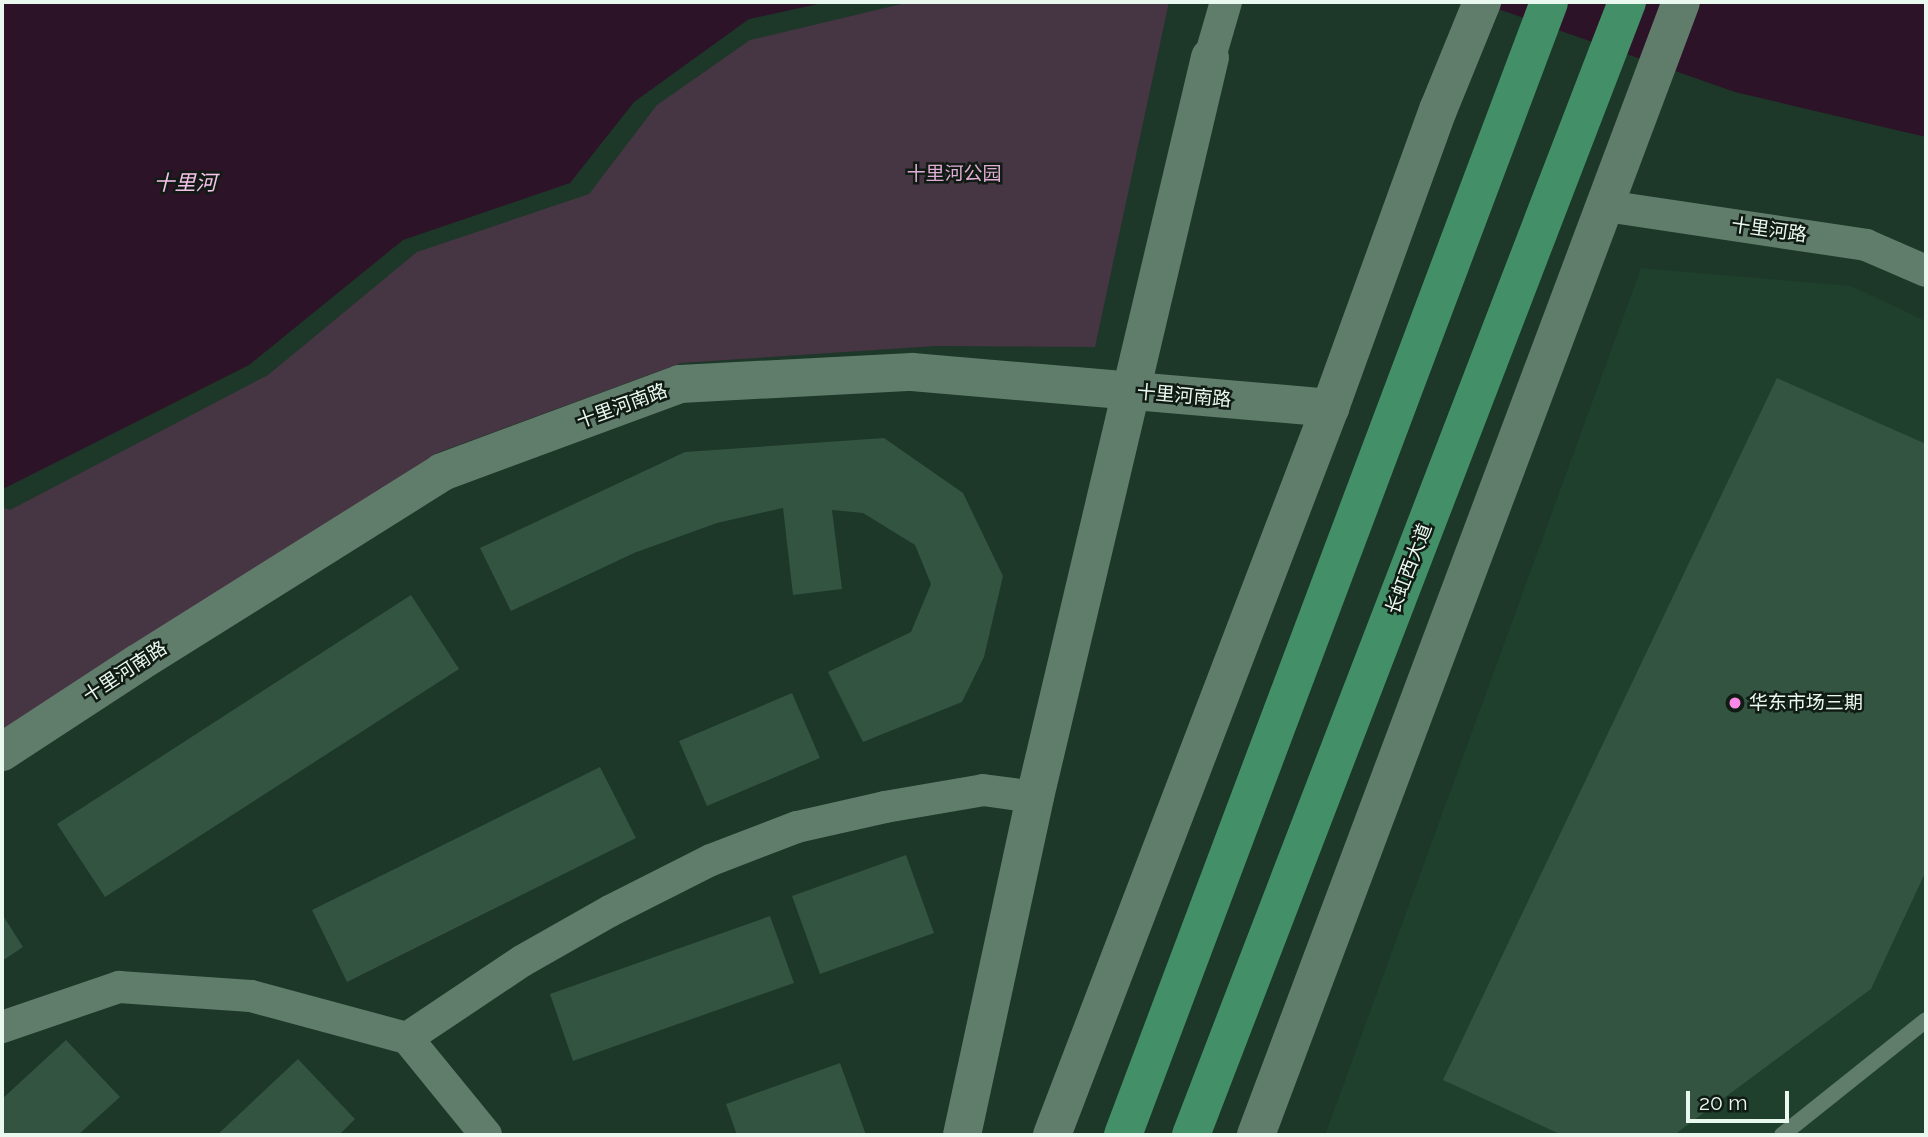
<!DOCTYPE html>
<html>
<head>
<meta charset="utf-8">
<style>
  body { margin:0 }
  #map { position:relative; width:1928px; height:1137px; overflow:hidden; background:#1d3728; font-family:Raleway,"Noto Sans SC",sans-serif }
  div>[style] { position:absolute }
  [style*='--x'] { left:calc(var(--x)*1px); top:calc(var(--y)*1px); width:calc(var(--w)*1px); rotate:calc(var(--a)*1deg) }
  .built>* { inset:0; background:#1e402d }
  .green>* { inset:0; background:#463542 }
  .water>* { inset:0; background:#2c1327 }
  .building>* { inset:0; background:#325440 }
  .service>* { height:16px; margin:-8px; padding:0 8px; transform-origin:8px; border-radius:8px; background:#607c6b }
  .minor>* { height:32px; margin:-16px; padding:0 16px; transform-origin:16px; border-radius:16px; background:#607c6b }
  .tertiary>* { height:38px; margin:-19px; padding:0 19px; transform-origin:19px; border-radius:19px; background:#607c6b }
  .primary>* { height:38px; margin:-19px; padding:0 19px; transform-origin:19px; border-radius:19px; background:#428f68 }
  .dots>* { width:19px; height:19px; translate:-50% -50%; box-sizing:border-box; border:4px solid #101b14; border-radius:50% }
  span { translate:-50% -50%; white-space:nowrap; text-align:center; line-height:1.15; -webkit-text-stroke:5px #101b14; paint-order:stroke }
  .park-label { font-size:19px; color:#e1acd6 }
  .street-label { font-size:19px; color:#eaf9ef }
  .poi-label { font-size:19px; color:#eaf9ef }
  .left { translate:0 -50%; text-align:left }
  .water-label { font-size:21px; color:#f6c0ea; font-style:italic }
  .frame { position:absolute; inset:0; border:4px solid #eaf9ef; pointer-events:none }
  .scale { position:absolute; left:1686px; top:1091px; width:103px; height:32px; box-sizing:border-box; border:4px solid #eaf9ef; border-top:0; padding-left:9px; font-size:21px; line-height:24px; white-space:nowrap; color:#eaf9ef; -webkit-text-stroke:5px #101b14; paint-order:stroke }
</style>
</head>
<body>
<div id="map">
  <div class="built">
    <div style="clip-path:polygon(1641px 268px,1851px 286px,1926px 321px,1926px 1135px,1325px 1135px)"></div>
  </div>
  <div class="green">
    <div style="clip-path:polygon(910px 2px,1169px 2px,1095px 347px,936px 346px,681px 363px,437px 453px,2px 738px,2px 507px,10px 510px,268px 375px,417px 252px,589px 194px,657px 105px,750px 40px)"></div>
  </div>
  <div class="water">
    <div style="clip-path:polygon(2px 2px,827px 2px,749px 19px,634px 102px,570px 183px,403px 240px,249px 365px,5px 488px,2px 487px)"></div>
    <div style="clip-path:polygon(1478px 2px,1926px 2px,1926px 137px,1735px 92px)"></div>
  </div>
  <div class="building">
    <div style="clip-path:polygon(1777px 378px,1926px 444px,1926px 871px,1871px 989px,1674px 1135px,1562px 1135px,1443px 1080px)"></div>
    <div style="clip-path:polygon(884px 438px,963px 493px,1003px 576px,984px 657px,962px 702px,863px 742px,828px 672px,911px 632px,931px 584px,915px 545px,863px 513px,832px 510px,842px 589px,793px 595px,783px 508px,717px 523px,634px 553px,511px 611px,480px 548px,685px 452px)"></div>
    <div style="clip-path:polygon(411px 595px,459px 669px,105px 897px,57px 824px)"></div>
    <div style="clip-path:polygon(792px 693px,820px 758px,707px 806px,679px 741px)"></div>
    <div style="clip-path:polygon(600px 767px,636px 838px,347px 982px,312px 910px)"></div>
    <div style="clip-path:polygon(906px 855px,934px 933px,820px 974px,792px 896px)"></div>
    <div style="clip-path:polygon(2px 914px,23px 947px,2px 961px)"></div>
    <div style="clip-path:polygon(770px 916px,794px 983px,573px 1061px,550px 994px)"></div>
    <div style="clip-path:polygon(66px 1040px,120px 1097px,78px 1135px,2px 1135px,2px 1099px)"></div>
    <div style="clip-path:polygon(298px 1059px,355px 1119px,339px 1135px,217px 1135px)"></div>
    <div style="clip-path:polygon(840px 1063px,866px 1135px,737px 1135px,726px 1104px)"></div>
  </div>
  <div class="service">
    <div style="--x:1782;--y:1135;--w:184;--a:-38.6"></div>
  </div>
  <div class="minor">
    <div style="--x:1210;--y:57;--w:57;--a:-73.8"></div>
    <div style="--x:1606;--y:206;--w:263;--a:8.5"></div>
    <div style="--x:1866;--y:245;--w:65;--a:23.4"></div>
    <div style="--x:2;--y:1027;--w:124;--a:-18.9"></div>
    <div style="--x:119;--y:987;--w:132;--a:3.9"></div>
    <div style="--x:251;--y:996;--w:162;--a:15.1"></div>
    <div style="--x:407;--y:1038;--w:125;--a:50.8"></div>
    <div style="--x:407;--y:1038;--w:138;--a:-33.8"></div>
    <div style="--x:522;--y:961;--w:101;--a:-29.6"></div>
    <div style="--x:610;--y:911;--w:113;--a:-26.8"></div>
    <div style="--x:711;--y:860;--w:92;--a:-21"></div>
    <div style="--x:797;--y:827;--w:90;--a:-12.8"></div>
    <div style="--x:885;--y:807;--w:99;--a:-9.8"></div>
    <div style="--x:983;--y:790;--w:52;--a:7.7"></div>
  </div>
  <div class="tertiary">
    <div style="--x:2;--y:752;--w:163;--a:-33.2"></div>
    <div style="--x:138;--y:663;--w:359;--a:-32.1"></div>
    <div style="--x:442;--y:472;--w:254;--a:-20.3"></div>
    <div style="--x:680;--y:384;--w:232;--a:-3"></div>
    <div style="--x:912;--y:372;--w:420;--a:4.9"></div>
    <div style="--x:962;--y:1135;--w:346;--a:-77.8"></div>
    <div style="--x:1035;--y:797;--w:760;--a:-76.69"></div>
    <div style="--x:1052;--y:1135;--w:778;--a:-69.07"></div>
    <div style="--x:1330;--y:408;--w:317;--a:-70.1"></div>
    <div style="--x:1438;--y:110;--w:117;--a:-67.8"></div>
    <div style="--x:1256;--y:1135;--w:1210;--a:-69.44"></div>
  </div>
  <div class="primary">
    <div style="--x:1123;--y:1135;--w:1210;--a:-69.39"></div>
    <div style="--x:1191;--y:1135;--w:1214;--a:-68.95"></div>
  </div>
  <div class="dots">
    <div style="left:1735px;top:703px;background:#fb87e6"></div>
  </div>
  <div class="park-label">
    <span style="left:954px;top:174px">十里河公园</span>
  </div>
  <div class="street-label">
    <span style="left:1769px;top:230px;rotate:8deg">十里河路</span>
    <span style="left:1184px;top:396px;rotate:5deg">十里河南路</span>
    <span style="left:622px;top:406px;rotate:-20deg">十里河南路</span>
    <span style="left:1409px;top:569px;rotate:-69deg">长虹西大道</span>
    <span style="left:125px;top:672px;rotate:-33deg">十里河南路</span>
  </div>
  <div class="poi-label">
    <span class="left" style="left:1749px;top:703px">华东市场三期</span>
  </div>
  <div class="water-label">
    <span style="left:185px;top:183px">十里河</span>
  </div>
  <div class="frame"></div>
  <div class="scale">20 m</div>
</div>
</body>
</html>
